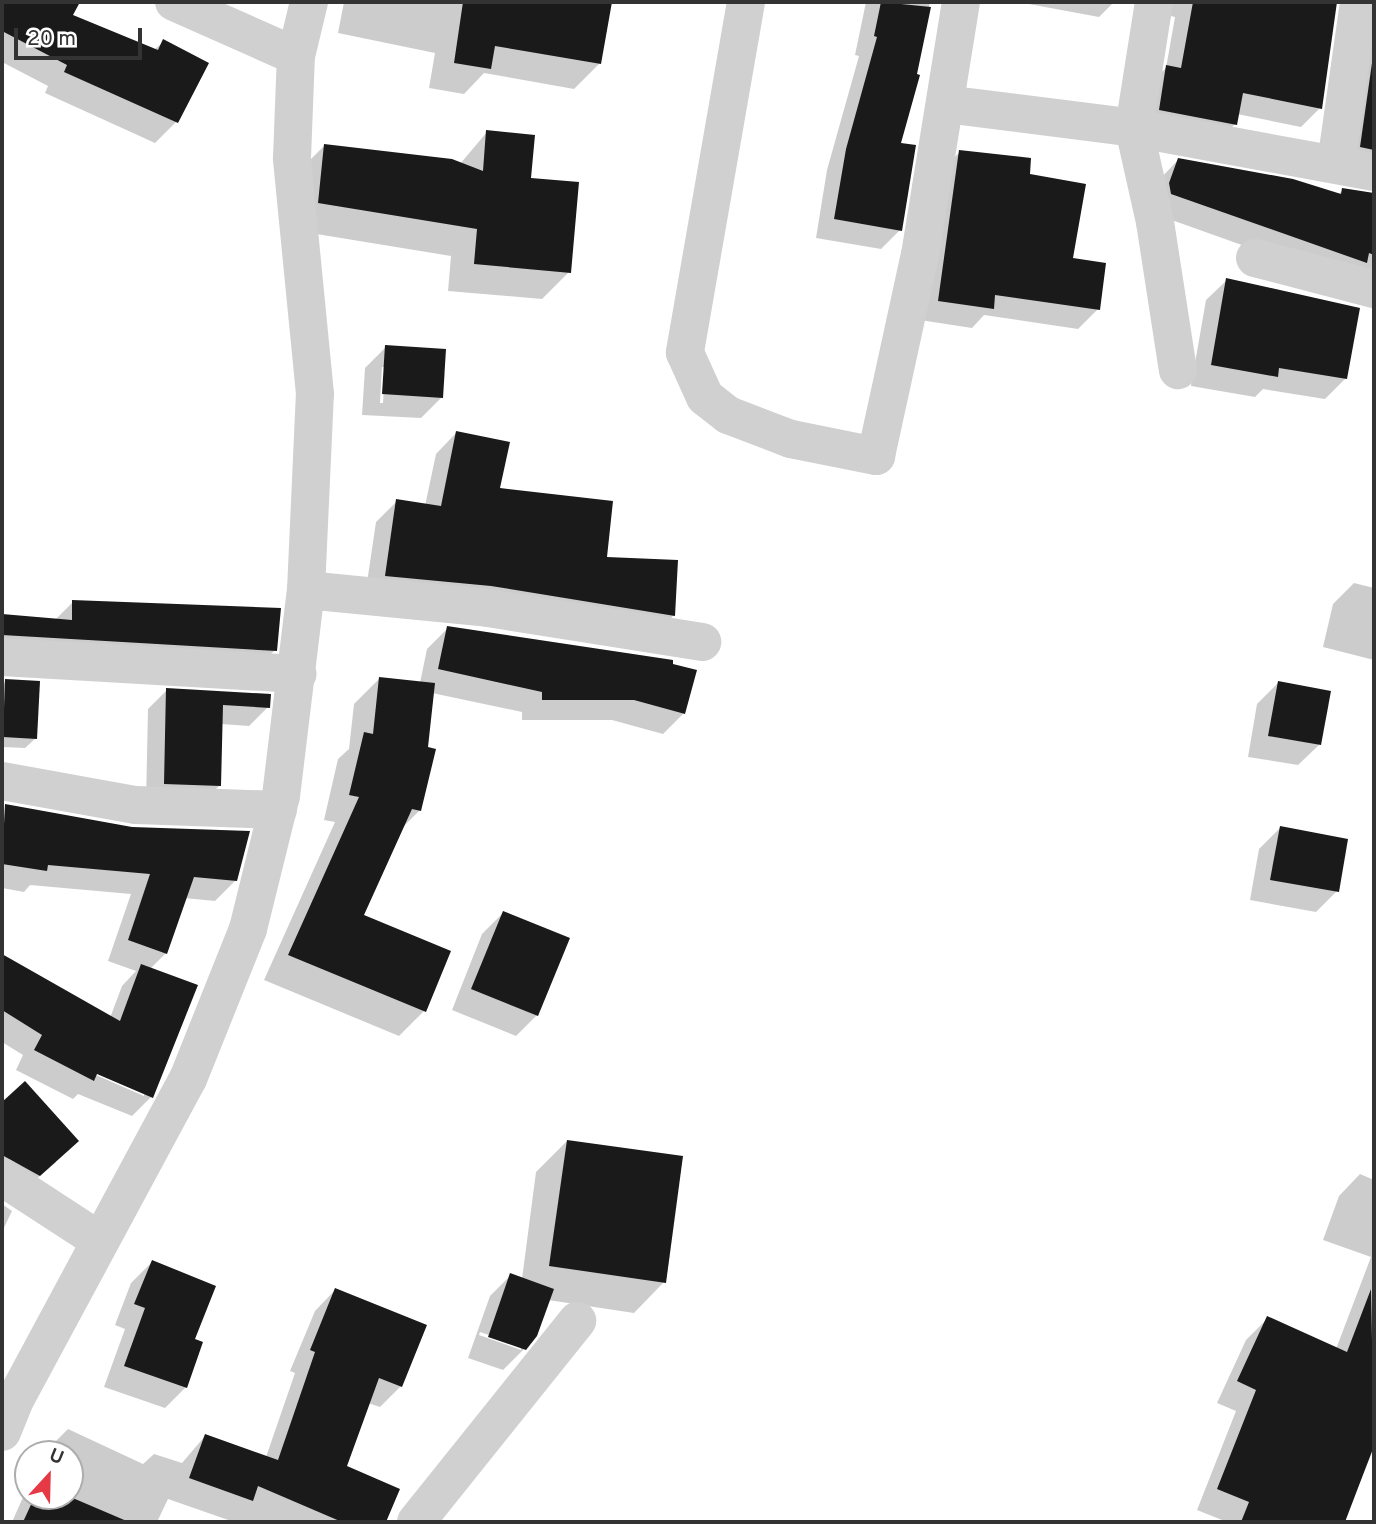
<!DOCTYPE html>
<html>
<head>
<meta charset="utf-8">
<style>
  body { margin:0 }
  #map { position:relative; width:1376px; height:1524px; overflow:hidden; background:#fff; font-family:Overpass,sans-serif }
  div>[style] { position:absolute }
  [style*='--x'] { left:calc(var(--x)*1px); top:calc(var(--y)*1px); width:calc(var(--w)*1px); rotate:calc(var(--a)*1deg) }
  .shadow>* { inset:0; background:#0003 }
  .building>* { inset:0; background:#1a1a1a }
  .street>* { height:38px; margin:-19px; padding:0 19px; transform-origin:19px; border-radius:19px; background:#d0d0d0 }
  span { translate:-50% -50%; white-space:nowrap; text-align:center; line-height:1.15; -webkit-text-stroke:7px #fff; paint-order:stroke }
  .frame { position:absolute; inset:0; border:4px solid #333; pointer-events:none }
  .north { position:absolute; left:14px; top:1440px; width:70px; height:70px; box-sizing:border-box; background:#fff; border:2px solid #adadad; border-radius:50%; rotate:22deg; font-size:19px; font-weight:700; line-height:28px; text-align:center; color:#333 }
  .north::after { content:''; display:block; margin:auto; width:24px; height:32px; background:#e63946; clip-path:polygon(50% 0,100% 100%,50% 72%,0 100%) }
  .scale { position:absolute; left:14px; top:28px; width:128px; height:32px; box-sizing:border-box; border:4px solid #333; border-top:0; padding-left:9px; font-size:21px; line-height:24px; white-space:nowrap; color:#333; -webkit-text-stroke:5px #fff; paint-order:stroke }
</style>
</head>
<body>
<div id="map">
  <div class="shadow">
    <div style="clip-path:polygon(2px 2px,57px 2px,73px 10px,70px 16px,154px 50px,163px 42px,206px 63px,176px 122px,155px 143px,45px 93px,48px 86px,2px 62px)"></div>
    <div style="clip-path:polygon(344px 2px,611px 2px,600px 63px,574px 89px,484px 73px,464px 94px,429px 88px,435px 53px,338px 33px)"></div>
    <div style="clip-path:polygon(866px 2px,930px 2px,899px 144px,900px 230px,881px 249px,816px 238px,827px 170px,859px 56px,855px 55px)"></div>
    <div style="clip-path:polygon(1018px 2px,1128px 2px,1112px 4px,1099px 17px)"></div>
    <div style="clip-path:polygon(1140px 2px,1335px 2px,1320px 108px,1301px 127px,1237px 114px,1235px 124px,1216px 143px,1141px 129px,1147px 86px,1166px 68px,1175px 17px,1154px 12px)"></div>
    <div style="clip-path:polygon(1374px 2px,1374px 188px,1342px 166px)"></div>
    <div style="clip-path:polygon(487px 132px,529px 180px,569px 272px,542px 299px,448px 291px,451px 256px,292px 230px,297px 173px,324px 146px,460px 164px)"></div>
    <div style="clip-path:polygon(960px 152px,1028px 176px,1098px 309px,1078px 329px,984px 315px,972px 328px,920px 320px,940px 171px)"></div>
    <div style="clip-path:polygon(1178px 160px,1338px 195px,1343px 190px,1374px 194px,1374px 278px,1346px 282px,1152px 213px,1159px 180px)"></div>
    <div style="clip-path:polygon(1227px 280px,1346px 378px,1325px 399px,1263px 389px,1255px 397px,1191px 386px,1206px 300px)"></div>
    <div style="clip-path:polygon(evenodd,386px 347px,442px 397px,421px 418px,362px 415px,365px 368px,386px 347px,382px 367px,385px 367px,383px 403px,380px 403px,382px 367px)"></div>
    <div style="clip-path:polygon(456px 433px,498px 489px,605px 559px,674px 615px,653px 636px,365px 596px,376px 522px,397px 501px,425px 506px,436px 454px)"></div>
    <div style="clip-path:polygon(1354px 583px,1374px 588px,1374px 660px,1323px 647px,1333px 604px)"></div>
    <div style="clip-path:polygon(73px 602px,275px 650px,255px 670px,2px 655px,2px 616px,55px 620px)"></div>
    <div style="clip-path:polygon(448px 628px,684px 713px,663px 734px,612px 720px,522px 720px,522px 712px,432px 693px,419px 811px,402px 828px,362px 916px,424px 1011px,399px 1036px,264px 980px,335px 822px,324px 820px,338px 759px,349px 749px,354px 704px,379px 679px,420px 683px,427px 649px)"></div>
    <div style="clip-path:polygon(6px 681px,36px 738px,25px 748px,2px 747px,2px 685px)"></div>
    <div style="clip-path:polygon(1278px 683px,1319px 745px,1298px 765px,1248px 757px,1257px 704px)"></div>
    <div style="clip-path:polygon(167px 690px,268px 707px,249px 726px,221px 724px,220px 785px,201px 804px,146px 802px,148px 709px)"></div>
    <div style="clip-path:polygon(evenodd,5px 806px,236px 880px,215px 901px,184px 898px,166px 953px,150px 969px,151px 1097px,132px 1116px,78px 1094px,73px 1099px,16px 1070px,23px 1055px,2px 1042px,2px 956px,110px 1018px,122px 986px,136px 971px,108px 961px,131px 894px,30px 885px,24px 892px,2px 888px,5px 806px,90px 1069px,144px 1092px,144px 1096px,89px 1072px,90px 1069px)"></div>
    <div style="clip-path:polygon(1280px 828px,1337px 891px,1316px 912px,1250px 900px,1259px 849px)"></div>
    <div style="clip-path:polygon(503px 913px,537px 1015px,516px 1036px,452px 1010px,482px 934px)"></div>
    <div style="clip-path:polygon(25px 1083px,56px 1162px,18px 1195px,2px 1186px,2px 1104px)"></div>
    <div style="clip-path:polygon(evenodd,567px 1141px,664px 1282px,634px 1313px,548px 1300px,524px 1349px,503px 1370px,468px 1358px,490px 1296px,511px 1275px,522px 1279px,536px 1172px,567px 1141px,480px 1332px,521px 1346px,521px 1350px,479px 1335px,480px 1332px)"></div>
    <div style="clip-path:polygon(1360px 1174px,1374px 1180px,1374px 1448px,1343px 1522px,1227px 1522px,1197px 1510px,1236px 1411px,1217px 1403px,1246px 1340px,1267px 1319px,1336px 1349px,1371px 1257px,1323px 1240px,1339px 1196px)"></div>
    <div style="clip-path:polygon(2px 1204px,12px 1211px,2px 1232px)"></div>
    <div style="clip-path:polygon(152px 1262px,192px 1340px,186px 1387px,165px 1408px,104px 1387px,125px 1329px,115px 1325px,131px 1283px)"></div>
    <div style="clip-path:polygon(335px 1290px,425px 1326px,401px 1386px,380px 1407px,368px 1403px,345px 1467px,398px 1490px,384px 1522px,234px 1522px,168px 1499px,157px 1522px,12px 1522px,28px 1486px,28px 1496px,70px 1496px,70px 1454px,43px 1454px,68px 1429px,143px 1464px,154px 1454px,182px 1463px,205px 1436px,266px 1457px,295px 1373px,290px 1371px,315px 1311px)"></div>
  </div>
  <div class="building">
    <div style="clip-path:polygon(2px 2px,80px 2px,73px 15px,158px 50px,163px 39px,209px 63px,178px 123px,64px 72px,67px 65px,2px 31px)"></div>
    <div style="clip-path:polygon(463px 2px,612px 2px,601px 64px,495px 46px,491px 69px,454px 63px)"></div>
    <div style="clip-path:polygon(881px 2px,931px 7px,917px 74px,920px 75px,901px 143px,916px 145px,902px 231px,834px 219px,846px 149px,877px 37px,874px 36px)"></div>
    <div style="clip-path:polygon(1193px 2px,1337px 2px,1322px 109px,1243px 93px,1237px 125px,1159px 110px,1166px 65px,1181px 68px)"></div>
    <div style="clip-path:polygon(1372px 63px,1374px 63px,1374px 150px,1360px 147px)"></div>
    <div style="clip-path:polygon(486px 130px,535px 135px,531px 178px,579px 182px,571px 273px,474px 264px,477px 229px,318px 203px,324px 144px,452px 159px,483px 171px)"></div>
    <div style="clip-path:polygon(959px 150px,1031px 158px,1030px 174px,1086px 184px,1073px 258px,1106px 263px,1100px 310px,995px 295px,994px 309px,938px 301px)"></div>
    <div style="clip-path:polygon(1178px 158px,1293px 179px,1341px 194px,1342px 188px,1374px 193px,1374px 255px,1369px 253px,1367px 263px,1171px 194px,1169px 183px)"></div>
    <div style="clip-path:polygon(1226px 278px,1360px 308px,1347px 379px,1279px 368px,1278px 377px,1211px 365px)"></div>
    <div style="clip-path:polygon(385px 345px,446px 349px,443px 398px,382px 394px)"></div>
    <div style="clip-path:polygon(456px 431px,510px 442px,500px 488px,613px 501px,607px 557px,678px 560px,675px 616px,491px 586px,385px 576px,396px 499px,441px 506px)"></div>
    <div style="clip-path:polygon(72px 600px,281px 608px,277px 651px,2px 635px,2px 614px,72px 620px)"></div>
    <div style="clip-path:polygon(447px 626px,673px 660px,673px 664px,697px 670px,685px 714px,634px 700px,542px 700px,542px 692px,438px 669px)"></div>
    <div style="clip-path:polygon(379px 677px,435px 683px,428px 747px,436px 749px,421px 811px,412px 809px,364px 915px,451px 951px,426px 1012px,288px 955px,359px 797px,349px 795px,364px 732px,373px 734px)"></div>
    <div style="clip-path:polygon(5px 679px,40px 681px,37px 739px,3px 737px)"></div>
    <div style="clip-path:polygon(1278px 681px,1331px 691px,1321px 745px,1268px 736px)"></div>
    <div style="clip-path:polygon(166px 688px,271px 694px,270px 708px,223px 705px,221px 786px,164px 784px)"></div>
    <div style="clip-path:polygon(5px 804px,132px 827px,250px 831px,237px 881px,194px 877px,167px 954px,128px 940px,150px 874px,48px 865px,47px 871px,2px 864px)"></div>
    <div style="clip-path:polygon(1280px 826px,1348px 839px,1339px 892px,1270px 880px)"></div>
    <div style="clip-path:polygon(503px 911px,570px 938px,538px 1016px,471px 989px)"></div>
    <div style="clip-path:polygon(2px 954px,120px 1021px,141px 964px,198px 985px,153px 1098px,97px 1074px,94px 1081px,34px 1050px,42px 1035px,2px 1010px)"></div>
    <div style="clip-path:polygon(25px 1081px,79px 1141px,40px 1176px,2px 1155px,2px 1102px)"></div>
    <div style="clip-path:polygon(567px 1140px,683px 1156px,666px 1283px,549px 1266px)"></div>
    <div style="clip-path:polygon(152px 1260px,216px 1286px,195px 1339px,203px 1342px,187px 1388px,124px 1366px,145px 1308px,134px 1304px)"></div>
    <div style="clip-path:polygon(510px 1273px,554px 1289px,537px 1336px,526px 1350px,488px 1337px)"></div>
    <div style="clip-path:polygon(335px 1288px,427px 1325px,402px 1387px,379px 1378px,347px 1466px,400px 1489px,386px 1522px,342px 1522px,258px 1486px,253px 1501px,189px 1478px,205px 1434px,278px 1460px,315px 1352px,310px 1350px)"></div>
    <div style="clip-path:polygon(1371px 1289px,1374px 1446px,1345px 1522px,1241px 1522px,1249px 1502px,1217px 1489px,1256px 1390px,1237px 1381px,1267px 1316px,1347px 1352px)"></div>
    <div style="clip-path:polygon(35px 1496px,68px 1496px,129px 1522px,23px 1522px)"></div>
  </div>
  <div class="street">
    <div style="--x:174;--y:2;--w:133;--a:23.9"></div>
    <div style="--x:746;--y:2;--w:356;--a:99.9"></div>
    <div style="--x:685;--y:353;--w:48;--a:65.6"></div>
    <div style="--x:705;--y:397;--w:29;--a:38"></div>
    <div style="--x:728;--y:415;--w:67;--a:20.9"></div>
    <div style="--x:791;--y:439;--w:87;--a:11.3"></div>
    <div style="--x:876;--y:456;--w:206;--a:-77.7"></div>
    <div style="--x:920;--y:255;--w:256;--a:-80.8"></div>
    <div style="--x:1154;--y:2;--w:128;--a:99"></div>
    <div style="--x:1134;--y:128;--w:96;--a:77.4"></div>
    <div style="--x:1155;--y:222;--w:150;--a:81.2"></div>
    <div style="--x:945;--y:104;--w:191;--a:7.2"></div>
    <div style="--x:1134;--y:128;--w:244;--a:10.4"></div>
    <div style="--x:1336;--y:164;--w:164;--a:-81.9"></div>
    <div style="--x:1255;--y:258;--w:123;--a:14.6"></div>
    <div style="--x:306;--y:590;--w:183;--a:5.6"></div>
    <div style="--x:488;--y:608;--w:217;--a:9"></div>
    <div style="--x:2;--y:657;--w:296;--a:3.3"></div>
    <div style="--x:2;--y:781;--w:136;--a:10.2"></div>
    <div style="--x:136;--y:805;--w:142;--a:2"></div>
    <div style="--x:2;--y:1177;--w:117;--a:33.1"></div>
    <div style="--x:2;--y:1432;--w:37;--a:-68"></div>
    <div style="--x:16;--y:1398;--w:362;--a:-61.7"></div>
    <div style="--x:188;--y:1079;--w:162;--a:-68.2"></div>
    <div style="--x:248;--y:929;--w:137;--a:-76.1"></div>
    <div style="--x:281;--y:796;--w:208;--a:-83.1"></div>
    <div style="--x:306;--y:590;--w:196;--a:-87.4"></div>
    <div style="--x:315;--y:394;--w:237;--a:-95.6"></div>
    <div style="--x:292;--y:158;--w:102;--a:-87.8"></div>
    <div style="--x:296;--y:56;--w:56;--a:-76.5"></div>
    <div style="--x:416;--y:1522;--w:258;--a:-51.3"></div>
  </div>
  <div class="frame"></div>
  <div class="north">U</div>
  <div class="scale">20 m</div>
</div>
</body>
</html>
